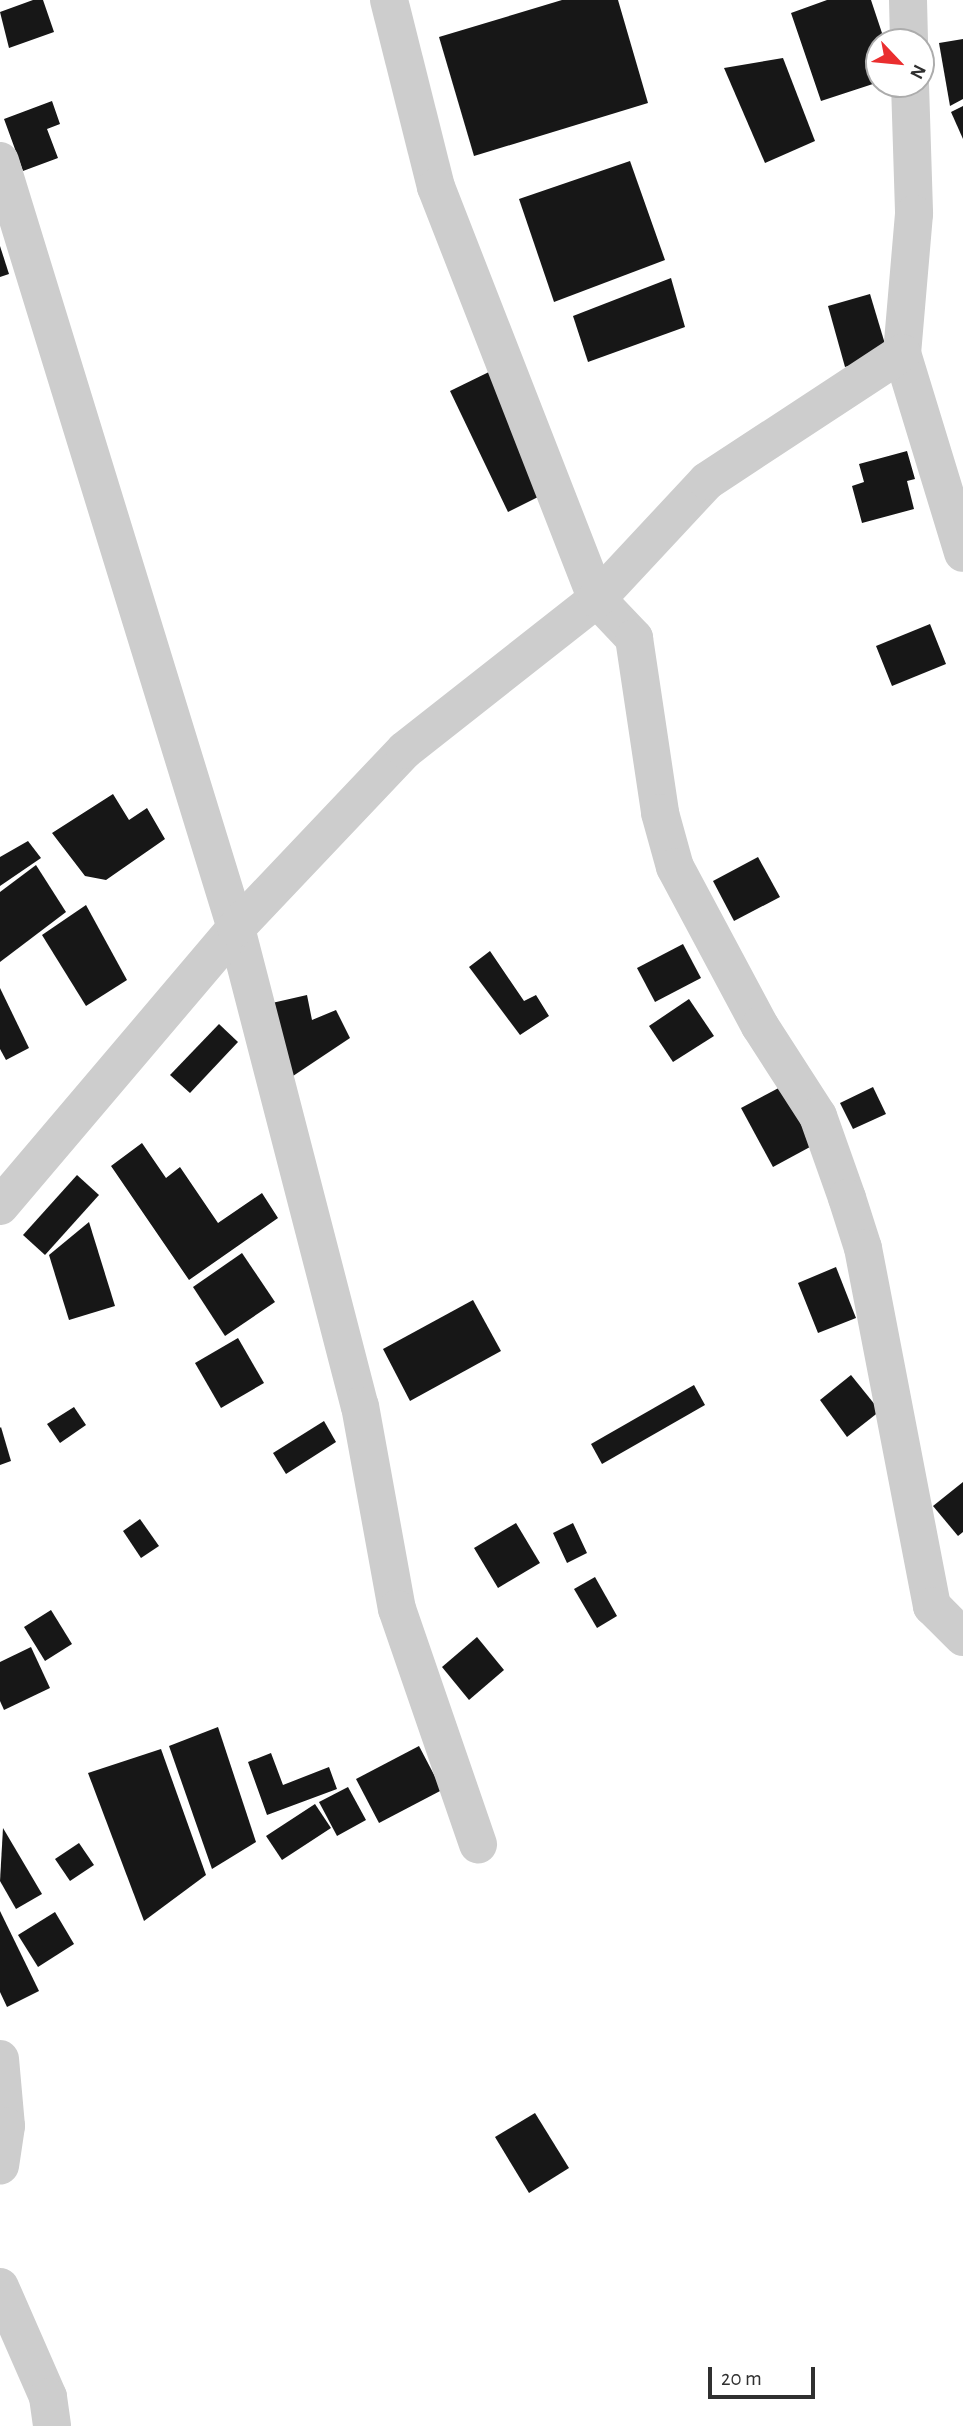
<!DOCTYPE html>
<html>
<head>
<meta charset="utf-8">
<style>
  body { margin:0 }
  #map { position:relative; width:963px; height:2426px; overflow:hidden; background:#fff; font-family:"Alegreya Sans",sans-serif }
  div>[style] { position:absolute }
  [style*='--x'] { left:calc(var(--x)*1px); top:calc(var(--y)*1px); width:calc(var(--w)*1px); rotate:calc(var(--a)*1deg) }
  .building>* { inset:0; background:#171717 }
  .minor>* { height:38px; margin:-19px; padding:0 19px; transform-origin:19px; border-radius:19px; background:#cdcdcd }
  span { translate:-50% -50%; white-space:nowrap; text-align:center; line-height:1.15; -webkit-text-stroke:7px #fff; paint-order:stroke }
  .north { position:absolute; left:865px; top:28px; width:70px; height:70px; box-sizing:border-box; background:#fff; border:2px solid #acacac; border-radius:50%; rotate:116deg; font-size:19px; font-weight:700; line-height:28px; text-align:center; color:#303030 }
  .north::after { content:''; display:block; margin:auto; width:24px; height:32px; background:#ea2e2f; clip-path:polygon(50% 0,100% 100%,50% 72%,0 100%) }
  .scale { position:absolute; left:708px; top:2367px; width:107px; height:32px; box-sizing:border-box; border:4px solid #303030; border-top:0; padding-left:9px; font-size:21px; line-height:24px; white-space:nowrap; color:#303030; -webkit-text-stroke:5px #fff; paint-order:stroke }
</style>
</head>
<body>
<div id="map">
  <div class="building">
    <div style="clip-path:polygon(33px 0,43px 0,54px 32px,9px 48px,0 12px)"></div>
    <div style="clip-path:polygon(562px 0,618px 0,648px 103px,474px 156px,439px 37px)"></div>
    <div style="clip-path:polygon(827px 0,871px 0,885px 42px,879px 42px,879px 82px,821px 101px,791px 13px)"></div>
    <div style="clip-path:polygon(963px 39px,963px 99px,950px 106px,939px 43px)"></div>
    <div style="clip-path:polygon(783px 58px,815px 141px,765px 163px,724px 68px)"></div>
    <div style="clip-path:polygon(52px 101px,60px 124px,47px 129px,58px 158px,23px 171px,4px 119px)"></div>
    <div style="clip-path:polygon(963px 106px,963px 139px,951px 112px)"></div>
    <div style="clip-path:polygon(630px 161px,665px 260px,554px 302px,519px 199px)"></div>
    <div style="clip-path:polygon(0 246px,9px 274px,0 277px)"></div>
    <div style="clip-path:polygon(671px 278px,685px 327px,588px 362px,573px 316px)"></div>
    <div style="clip-path:polygon(870px 294px,888px 354px,845px 367px,828px 306px)"></div>
    <div style="clip-path:polygon(493px 370px,540px 496px,508px 512px,450px 391px)"></div>
    <div style="clip-path:polygon(907px 451px,915px 479px,907px 481px,914px 509px,862px 523px,852px 486px,864px 482px,859px 464px)"></div>
    <div style="clip-path:polygon(930px 624px,946px 664px,892px 686px,876px 646px)"></div>
    <div style="clip-path:polygon(113px 794px,129px 820px,147px 808px,165px 839px,106px 880px,85px 876px,52px 833px)"></div>
    <div style="clip-path:polygon(28px 841px,41px 858px,0 886px,0 857px)"></div>
    <div style="clip-path:polygon(758px 857px,780px 897px,734px 921px,713px 881px)"></div>
    <div style="clip-path:polygon(36px 865px,66px 912px,0 962px,0 892px)"></div>
    <div style="clip-path:polygon(86px 905px,127px 980px,86px 1006px,42px 935px)"></div>
    <div style="clip-path:polygon(683px 944px,701px 978px,655px 1002px,637px 968px)"></div>
    <div style="clip-path:polygon(490px 951px,524px 1001px,536px 995px,549px 1016px,520px 1035px,469px 967px)"></div>
    <div style="clip-path:polygon(0 988px,29px 1048px,6px 1060px,0 1049px)"></div>
    <div style="clip-path:polygon(307px 995px,312px 1020px,336px 1010px,350px 1038px,284px 1082px,272px 1003px)"></div>
    <div style="clip-path:polygon(689px 999px,714px 1036px,673px 1062px,649px 1026px)"></div>
    <div style="clip-path:polygon(219px 1024px,238px 1042px,190px 1093px,170px 1075px)"></div>
    <div style="clip-path:polygon(790px 1082px,821px 1141px,773px 1167px,741px 1108px)"></div>
    <div style="clip-path:polygon(873px 1087px,886px 1114px,853px 1129px,840px 1103px)"></div>
    <div style="clip-path:polygon(142px 1143px,166px 1178px,180px 1167px,218px 1223px,262px 1193px,278px 1218px,189px 1280px,111px 1166px)"></div>
    <div style="clip-path:polygon(77px 1175px,99px 1195px,45px 1255px,23px 1235px)"></div>
    <div style="clip-path:polygon(89px 1222px,115px 1306px,69px 1320px,49px 1255px)"></div>
    <div style="clip-path:polygon(242px 1253px,275px 1302px,225px 1336px,193px 1287px)"></div>
    <div style="clip-path:polygon(836px 1267px,856px 1318px,818px 1333px,798px 1283px)"></div>
    <div style="clip-path:polygon(473px 1300px,501px 1351px,410px 1401px,383px 1349px)"></div>
    <div style="clip-path:polygon(238px 1338px,264px 1383px,221px 1408px,195px 1363px)"></div>
    <div style="clip-path:polygon(851px 1375px,880px 1411px,847px 1437px,820px 1400px)"></div>
    <div style="clip-path:polygon(694px 1385px,705px 1405px,602px 1464px,591px 1444px)"></div>
    <div style="clip-path:polygon(74px 1407px,86px 1425px,60px 1443px,47px 1424px)"></div>
    <div style="clip-path:polygon(324px 1421px,336px 1442px,286px 1474px,273px 1453px)"></div>
    <div style="clip-path:polygon(1px 1427px,11px 1461px,0 1465px,0 1428px)"></div>
    <div style="clip-path:polygon(963px 1482px,963px 1532px,958px 1536px,933px 1506px)"></div>
    <div style="clip-path:polygon(140px 1519px,159px 1546px,141px 1558px,123px 1531px)"></div>
    <div style="clip-path:polygon(516px 1523px,540px 1563px,498px 1588px,474px 1548px)"></div>
    <div style="clip-path:polygon(573px 1523px,587px 1553px,567px 1563px,553px 1533px)"></div>
    <div style="clip-path:polygon(595px 1577px,617px 1616px,597px 1628px,574px 1589px)"></div>
    <div style="clip-path:polygon(51px 1610px,72px 1644px,45px 1661px,24px 1627px)"></div>
    <div style="clip-path:polygon(477px 1637px,504px 1670px,469px 1700px,442px 1667px)"></div>
    <div style="clip-path:polygon(31px 1647px,50px 1688px,4px 1710px,0 1701px,0 1662px)"></div>
    <div style="clip-path:polygon(218px 1727px,256px 1842px,212px 1869px,169px 1746px)"></div>
    <div style="clip-path:polygon(419px 1746px,442px 1790px,379px 1823px,356px 1779px)"></div>
    <div style="clip-path:polygon(161px 1749px,206px 1875px,144px 1921px,88px 1773px)"></div>
    <div style="clip-path:polygon(271px 1753px,283px 1785px,329px 1767px,337px 1789px,267px 1815px,248px 1762px)"></div>
    <div style="clip-path:polygon(348px 1787px,366px 1820px,337px 1836px,319px 1802px)"></div>
    <div style="clip-path:polygon(315px 1804px,331px 1828px,282px 1860px,266px 1836px)"></div>
    <div style="clip-path:polygon(3px 1828px,42px 1894px,16px 1909px,0 1881px)"></div>
    <div style="clip-path:polygon(79px 1843px,94px 1865px,70px 1881px,55px 1859px)"></div>
    <div style="clip-path:polygon(0 1911px,39px 1991px,7px 2007px,0 1992px)"></div>
    <div style="clip-path:polygon(55px 1912px,74px 1944px,38px 1967px,18px 1935px)"></div>
    <div style="clip-path:polygon(535px 2113px,569px 2168px,529px 2193px,495px 2137px)"></div>
  </div>
  <div class="minor">
    <div style="--x:389;--y:0;--w:193;--a:75.9"></div>
    <div style="--x:436;--y:187;--w:442;--a:68.7"></div>
    <div style="--x:597;--y:599;--w:54;--a:46.5"></div>
    <div style="--x:634;--y:638;--w:177;--a:81.5"></div>
    <div style="--x:660;--y:813;--w:56;--a:74.5"></div>
    <div style="--x:675;--y:867;--w:180;--a:61.9"></div>
    <div style="--x:760;--y:1026;--w:107;--a:57.2"></div>
    <div style="--x:818;--y:1116;--w:87;--a:70.5"></div>
    <div style="--x:847;--y:1198;--w:52;--a:72.3"></div>
    <div style="--x:863;--y:1248;--w:365;--a:79.1"></div>
    <div style="--x:932;--y:1606;--w:44;--a:45"></div>
    <div style="--x:908;--y:0;--w:42;--a:88.6"></div>
    <div style="--x:910;--y:84;--w:130;--a:88.2"></div>
    <div style="--x:914;--y:214;--w:140;--a:94.9"></div>
    <div style="--x:902;--y:353;--w:209;--a:73"></div>
    <div style="--x:0;--y:161;--w:802;--a:72.9"></div>
    <div style="--x:236;--y:928;--w:494;--a:75.5"></div>
    <div style="--x:360;--y:1406;--w:206;--a:79.7"></div>
    <div style="--x:397;--y:1609;--w:249;--a:71"></div>
    <div style="--x:0;--y:1206;--w:365;--a:-49.7"></div>
    <div style="--x:236;--y:928;--w:245;--a:-46.5"></div>
    <div style="--x:405;--y:750;--w:244;--a:-38.2"></div>
    <div style="--x:597;--y:599;--w:161;--a:-47"></div>
    <div style="--x:707;--y:481;--w:233;--a:-33.3"></div>
    <div style="--x:0;--y:2059;--w:67;--a:84.9"></div>
    <div style="--x:6;--y:2126;--w:40;--a:98.5"></div>
    <div style="--x:0;--y:2287;--w:120;--a:66.4"></div>
    <div style="--x:48;--y:2397;--w:29;--a:82"></div>
  </div>
  <div class="north">N</div>
  <div class="scale">20 m</div>
</div>
</body>
</html>
